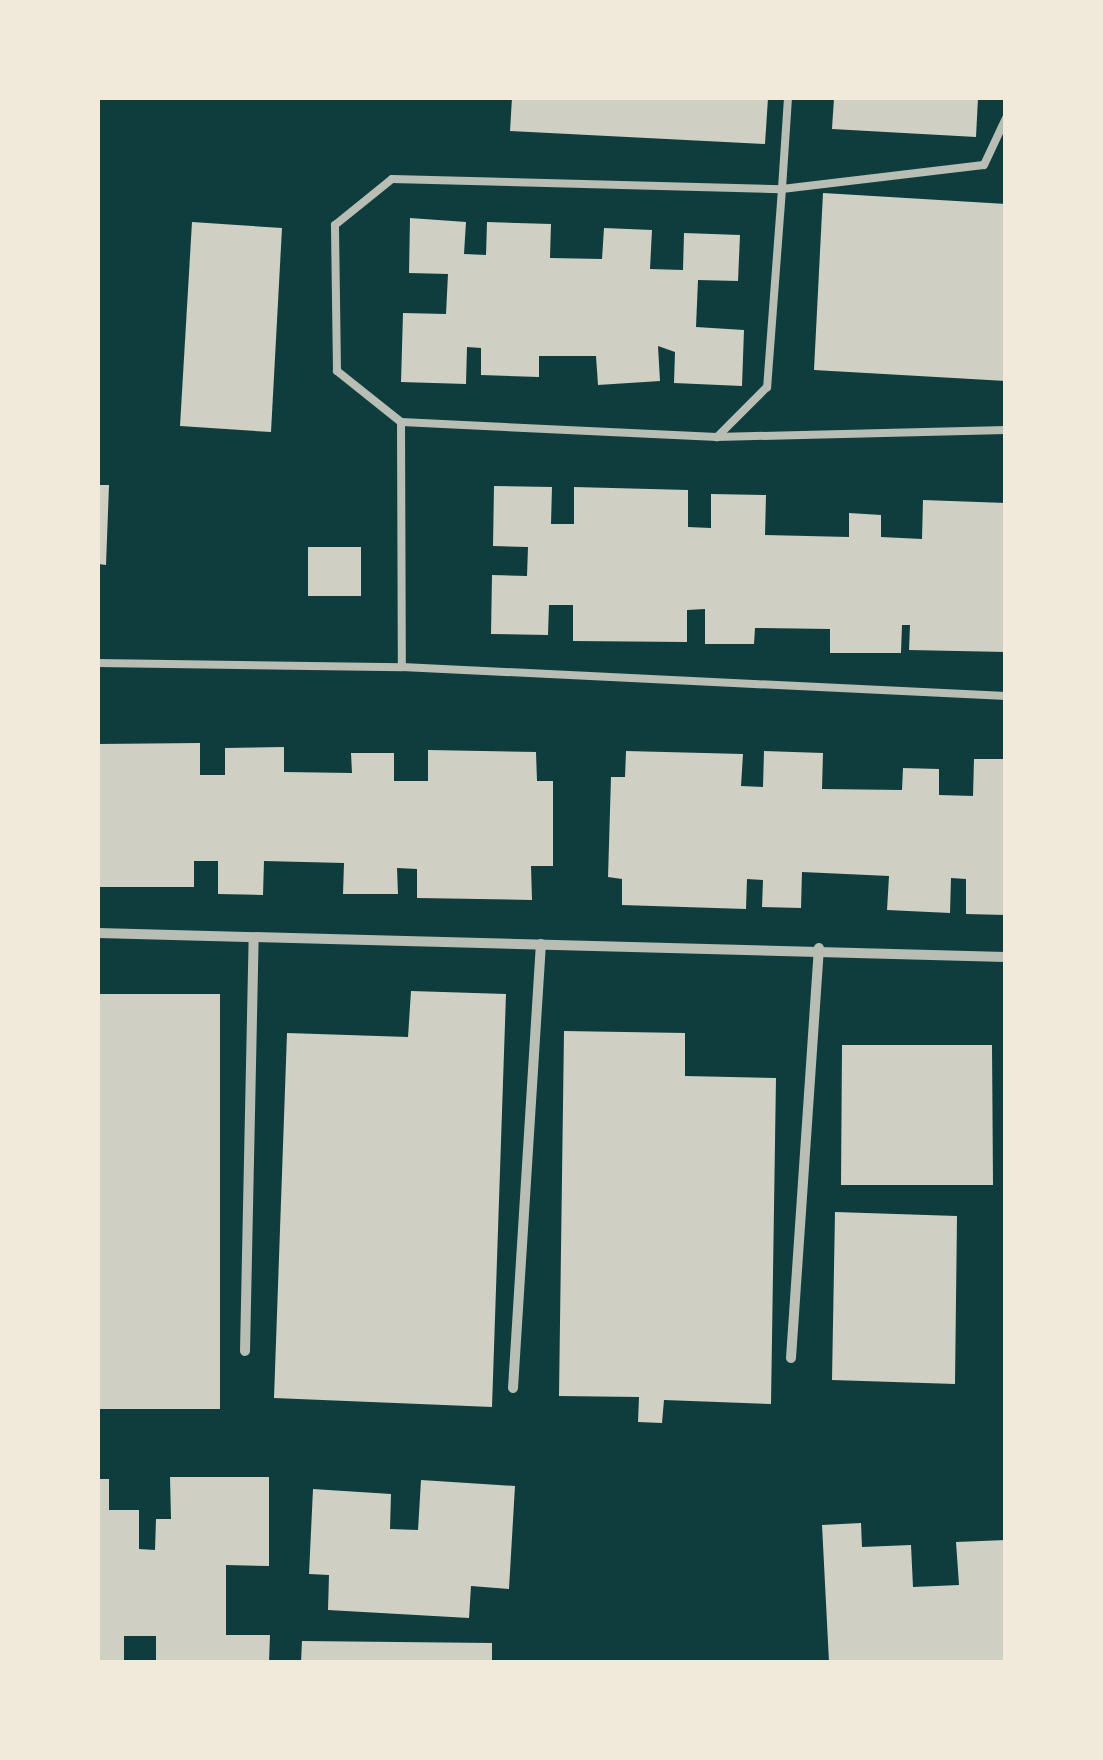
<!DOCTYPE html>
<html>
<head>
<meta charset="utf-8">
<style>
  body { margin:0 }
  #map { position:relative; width:1103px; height:1760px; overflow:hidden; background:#0f3d3e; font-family:"Varela Round",sans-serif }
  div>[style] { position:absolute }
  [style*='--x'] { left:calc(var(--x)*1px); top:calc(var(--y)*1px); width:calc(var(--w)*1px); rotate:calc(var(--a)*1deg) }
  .building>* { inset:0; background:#cfcfc3 }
  .service>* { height:8px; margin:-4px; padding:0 4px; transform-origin:4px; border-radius:4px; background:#b8beb3 }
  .minor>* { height:10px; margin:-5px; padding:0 5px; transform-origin:5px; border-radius:5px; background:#b8beb3 }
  span { translate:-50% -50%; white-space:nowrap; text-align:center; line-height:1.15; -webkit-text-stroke:8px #f1e9da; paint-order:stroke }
  .frame { position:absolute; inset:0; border:100px solid #f1e9da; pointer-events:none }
</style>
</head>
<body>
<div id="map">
  <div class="building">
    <div style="clip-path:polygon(512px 98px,768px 98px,765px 144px,510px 131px)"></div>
    <div style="clip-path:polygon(834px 98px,978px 98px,976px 137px,832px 129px)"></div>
    <div style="clip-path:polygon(823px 193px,1006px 204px,1006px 381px,814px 370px)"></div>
    <div style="clip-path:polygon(410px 218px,466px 222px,464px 254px,486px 255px,487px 222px,551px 224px,550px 258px,602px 259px,604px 228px,652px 230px,650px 269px,683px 270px,684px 233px,740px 235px,738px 281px,698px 280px,696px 327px,744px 330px,742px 386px,674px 383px,675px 352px,658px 346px,660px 381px,598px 385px,596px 356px,539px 356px,539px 377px,481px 375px,481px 348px,467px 347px,466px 384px,401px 382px,403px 313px,446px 314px,448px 274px,409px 273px)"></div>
    <div style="clip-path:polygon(192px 222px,282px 228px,271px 432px,180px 426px)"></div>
    <div style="clip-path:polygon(98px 485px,109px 485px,106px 565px,98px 564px)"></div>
    <div style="clip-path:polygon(494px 486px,552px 487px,551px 524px,574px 524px,574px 487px,688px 490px,688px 527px,711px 528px,711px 494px,766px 495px,765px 535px,849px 537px,849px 513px,881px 515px,881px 537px,922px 539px,923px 500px,1006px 503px,1006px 652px,909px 650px,910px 625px,902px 625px,901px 653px,830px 653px,830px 629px,755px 628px,754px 644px,705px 644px,705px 609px,687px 610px,687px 642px,573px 641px,573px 605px,549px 605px,548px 635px,491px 634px,492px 575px,527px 576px,528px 547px,493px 546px)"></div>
    <div style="clip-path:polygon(308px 547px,361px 547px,361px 596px,308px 596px)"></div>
    <div style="clip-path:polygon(200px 743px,200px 775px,225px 775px,225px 748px,284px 747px,284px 772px,352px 773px,351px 753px,394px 753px,394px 781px,428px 781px,428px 750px,536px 752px,537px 781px,553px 781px,553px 866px,531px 866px,532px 900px,417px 898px,417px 869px,397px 868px,398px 894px,343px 894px,344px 863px,264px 861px,263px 895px,218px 894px,218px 861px,194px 861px,194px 887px,98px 887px,98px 744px)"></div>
    <div style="clip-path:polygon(626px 751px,743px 754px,741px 786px,763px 787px,764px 751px,823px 753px,822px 789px,902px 790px,903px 768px,939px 769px,939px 795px,973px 796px,974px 759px,1006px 759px,1006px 915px,966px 914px,966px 879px,951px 878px,950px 913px,887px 910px,889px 876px,802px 872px,801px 908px,762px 907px,763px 880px,747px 879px,746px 909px,622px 905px,622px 879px,608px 877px,611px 777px,625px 777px)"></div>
    <div style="clip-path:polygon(411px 991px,506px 994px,492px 1407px,274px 1398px,287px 1033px,408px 1037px)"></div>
    <div style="clip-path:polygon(98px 994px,220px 994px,220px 1409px,98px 1409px)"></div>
    <div style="clip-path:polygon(564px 1031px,685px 1033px,685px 1076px,776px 1078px,771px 1404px,664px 1400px,662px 1423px,638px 1422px,639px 1397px,559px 1396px)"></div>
    <div style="clip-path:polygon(842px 1045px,992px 1045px,993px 1185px,841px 1185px)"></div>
    <div style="clip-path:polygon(835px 1212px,957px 1216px,955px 1384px,832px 1380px)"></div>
    <div style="clip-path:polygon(170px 1477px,269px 1477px,269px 1566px,226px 1565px,226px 1635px,270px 1635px,269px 1662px,156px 1662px,156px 1636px,124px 1636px,124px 1662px,98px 1662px,98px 1479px,109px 1479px,109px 1510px,139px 1510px,139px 1549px,155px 1550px,156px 1519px,171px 1519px)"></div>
    <div style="clip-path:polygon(421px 1480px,515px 1486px,509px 1589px,471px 1586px,469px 1618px,328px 1610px,329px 1575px,309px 1574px,313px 1489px,391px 1494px,390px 1529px,418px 1530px)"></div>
    <div style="clip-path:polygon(861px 1523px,862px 1547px,911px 1545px,913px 1587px,959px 1585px,956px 1542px,1006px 1540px,1006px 1662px,829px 1662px,822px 1525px)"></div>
    <div style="clip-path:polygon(302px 1641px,492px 1643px,492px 1662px,301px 1662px)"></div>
  </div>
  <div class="service">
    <div style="--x:788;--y:98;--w:91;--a:93.8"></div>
    <div style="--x:782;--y:189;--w:199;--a:94.3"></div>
    <div style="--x:767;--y:387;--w:71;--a:135"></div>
    <div style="--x:717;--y:437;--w:316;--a:-177.3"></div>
    <div style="--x:401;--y:422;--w:82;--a:-141.4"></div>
    <div style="--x:337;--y:371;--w:146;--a:-90.8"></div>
    <div style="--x:335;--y:225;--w:73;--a:-38.9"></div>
    <div style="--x:392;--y:179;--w:390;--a:1.5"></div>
    <div style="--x:782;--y:189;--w:203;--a:-6.8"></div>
    <div style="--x:984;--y:165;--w:52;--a:-64.9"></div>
    <div style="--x:401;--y:422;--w:245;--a:89.8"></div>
    <div style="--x:717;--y:437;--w:289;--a:-1.4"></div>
    <div style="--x:98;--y:663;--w:304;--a:0.8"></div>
    <div style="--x:402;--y:667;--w:605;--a:2.75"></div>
  </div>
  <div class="minor">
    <div style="--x:98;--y:933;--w:908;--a:1.51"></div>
    <div style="--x:245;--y:1351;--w:413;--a:-88.8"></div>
    <div style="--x:791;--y:1358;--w:411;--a:-86.1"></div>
    <div style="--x:513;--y:1388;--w:445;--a:-86.4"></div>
  </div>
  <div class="frame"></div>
</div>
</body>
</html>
